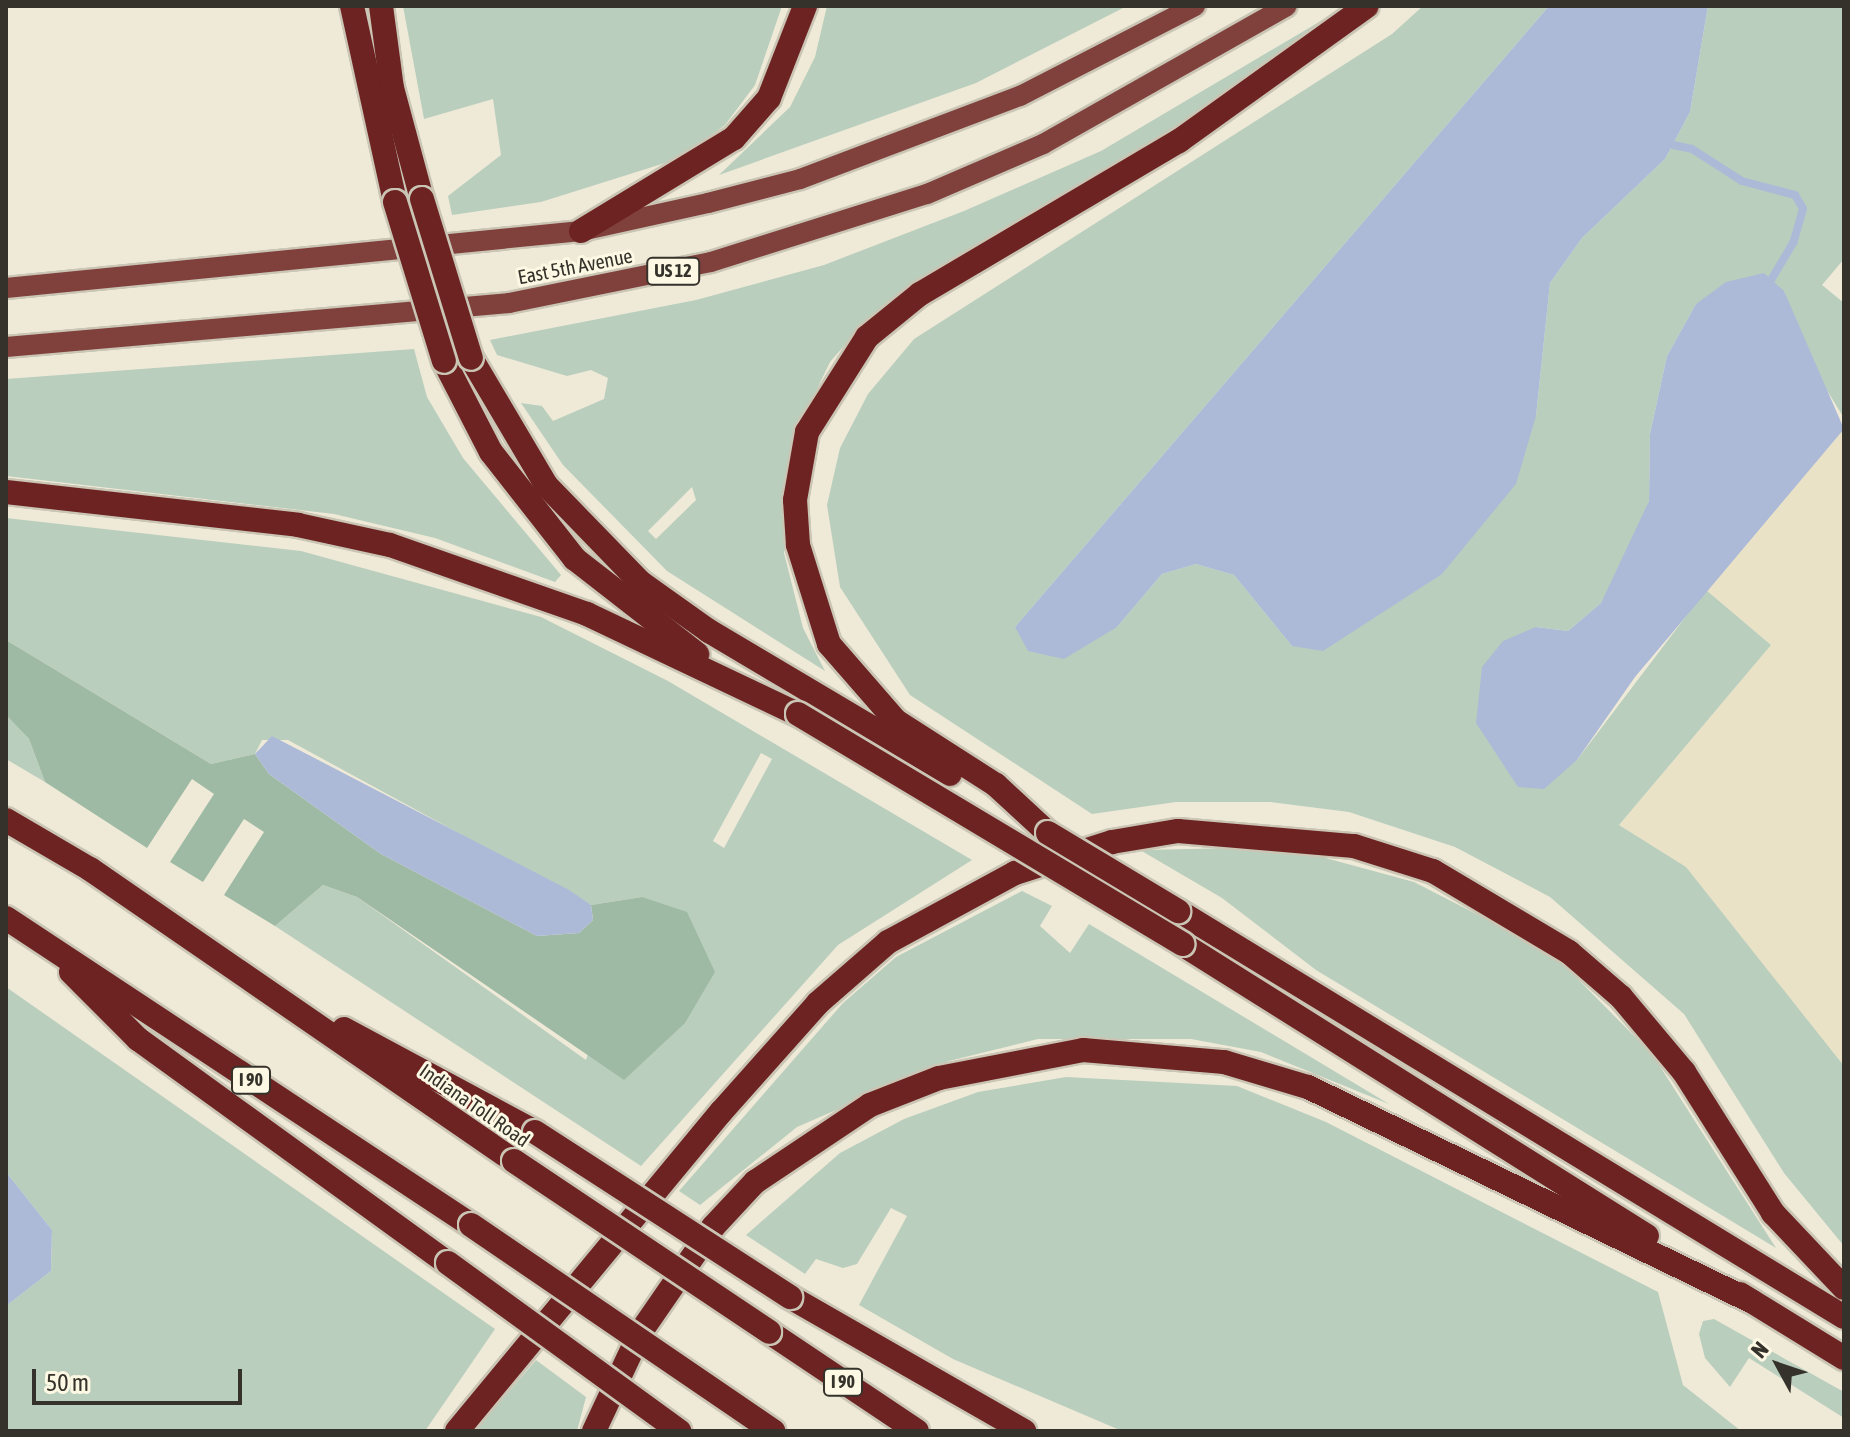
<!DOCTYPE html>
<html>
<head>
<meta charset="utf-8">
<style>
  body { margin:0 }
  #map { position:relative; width:1850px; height:1437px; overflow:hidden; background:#efead7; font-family:"Asap Condensed",sans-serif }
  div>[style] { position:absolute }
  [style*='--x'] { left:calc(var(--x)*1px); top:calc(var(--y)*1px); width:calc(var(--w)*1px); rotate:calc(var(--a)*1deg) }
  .built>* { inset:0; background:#e9e2c7 }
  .green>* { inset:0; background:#bacebe }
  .forest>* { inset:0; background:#9ebaa4 }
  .water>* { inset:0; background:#acbad7 }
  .stream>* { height:8px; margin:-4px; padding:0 4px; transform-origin:4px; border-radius:4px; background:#acbad7 }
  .roads { filter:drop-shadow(2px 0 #cac5b4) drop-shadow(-2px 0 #cac5b4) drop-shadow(0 2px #cac5b4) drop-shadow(0 -2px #cac5b4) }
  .major>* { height:20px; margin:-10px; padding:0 10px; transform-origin:10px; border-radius:10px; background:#80413c }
  .highway>* { height:24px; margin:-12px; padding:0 12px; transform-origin:12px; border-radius:12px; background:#6c2321 }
  .bridges { filter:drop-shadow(2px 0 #cac5b4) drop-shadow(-2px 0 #cac5b4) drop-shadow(0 2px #cac5b4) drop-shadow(0 -2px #cac5b4) }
  .highway-bridge>* { height:24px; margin:-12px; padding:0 12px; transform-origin:12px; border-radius:12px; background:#6c2321 }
  span { translate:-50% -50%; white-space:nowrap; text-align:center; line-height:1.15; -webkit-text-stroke:6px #fdf8e4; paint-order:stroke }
  .shield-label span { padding:2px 6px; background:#fdf8e4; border:2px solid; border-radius:6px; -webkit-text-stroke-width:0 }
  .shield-label { font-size:18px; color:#34322a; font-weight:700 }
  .street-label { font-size:20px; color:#34322a }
  .frame { position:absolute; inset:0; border:8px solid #34322a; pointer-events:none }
  .north { position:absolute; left:1738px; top:1325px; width:80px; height:80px; -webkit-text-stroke:6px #fdf8e4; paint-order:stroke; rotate:310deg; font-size:22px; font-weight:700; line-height:32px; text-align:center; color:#34322a }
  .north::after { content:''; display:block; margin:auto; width:28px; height:36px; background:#34322a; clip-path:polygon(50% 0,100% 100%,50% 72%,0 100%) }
  .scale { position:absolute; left:32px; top:1369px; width:210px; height:36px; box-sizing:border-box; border:4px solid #34322a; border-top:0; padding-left:10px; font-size:24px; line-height:28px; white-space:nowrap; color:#34322a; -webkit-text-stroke:6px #fdf8e4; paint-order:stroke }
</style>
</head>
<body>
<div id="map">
  <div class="built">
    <div style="clip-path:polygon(1844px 429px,1844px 1066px,1686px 868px,1619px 825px,1771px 645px,1706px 590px)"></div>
  </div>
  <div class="green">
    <div style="clip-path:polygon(403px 6px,782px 6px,755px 85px,725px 125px,681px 158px,541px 202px,452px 215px,448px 196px,501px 155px,493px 99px,424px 119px)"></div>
    <div style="clip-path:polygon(827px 6px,1127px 6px,976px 83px,719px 175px,790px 107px,815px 57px)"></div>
    <div style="clip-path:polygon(evenodd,1346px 6px,1221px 99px,871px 315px,830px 362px,801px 422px,785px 486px,784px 553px,803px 628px,825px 671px,667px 571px,563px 465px,521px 403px,542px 406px,553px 421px,604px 399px,608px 378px,591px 370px,567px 376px,497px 355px,490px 340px,696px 300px,824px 265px,964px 211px,1101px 151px,1346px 6px,692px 487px,696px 500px,656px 539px,648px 531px,692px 487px)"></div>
    <div style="clip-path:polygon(1423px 6px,1549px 6px,1015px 627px,1117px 627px,1162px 574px,1196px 564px,1234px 575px,1292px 646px,1536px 416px,1550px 283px,1582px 238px,1665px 159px,1690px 112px,1708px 6px,1844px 6px,1844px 259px,1822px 285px,1844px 303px,1844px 418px,1809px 361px,1784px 291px,1696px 304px,1667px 356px,1650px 434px,1649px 501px,1630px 552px,1601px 603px,1568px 631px,1536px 627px,1577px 760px,1706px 590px,1771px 645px,1619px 825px,1686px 867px,1844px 1066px,1844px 1246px,1784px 1173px,1684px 1014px,1550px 897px,1455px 847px,1349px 812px,1270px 802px,1176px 802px,1092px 814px,910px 695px,840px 587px,827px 505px,840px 448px,868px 394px,914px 339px,1392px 34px)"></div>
    <div style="clip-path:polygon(414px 349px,427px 397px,463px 458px,561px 575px,555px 582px,435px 538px,334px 514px,6px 476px,6px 379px)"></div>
    <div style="clip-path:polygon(evenodd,6px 518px,301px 551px,541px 617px,668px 681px,972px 860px,838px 945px,641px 1166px,275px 926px,323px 885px,357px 897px,586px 1060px,642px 897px,591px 905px,288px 740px,262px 740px,255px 754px,211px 764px,6px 640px,6px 518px,761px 753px,772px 759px,724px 848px,713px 841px,761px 753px)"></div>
    <div style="clip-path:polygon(6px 715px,29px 739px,45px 782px,6px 759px)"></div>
    <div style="clip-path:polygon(1285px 847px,1414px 882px,1552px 953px,1652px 1054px,1776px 1248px,1316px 970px,1222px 898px,1140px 850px)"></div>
    <div style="clip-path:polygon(1022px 891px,1052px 906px,1040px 926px,1070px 953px,1089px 924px,1389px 1104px,1261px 1052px,1191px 1039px,1038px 1039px,949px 1061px,797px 1127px,700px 1205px,679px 1191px,843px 1003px,896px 957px)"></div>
    <div style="clip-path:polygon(6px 987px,495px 1329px,425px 1431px,6px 1431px,6px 1306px,51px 1271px,52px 1230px,6px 1172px)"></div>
    <div style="clip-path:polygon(1066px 1077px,1237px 1086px,1326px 1122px,1658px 1292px,1683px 1385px,1741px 1431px,1122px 1431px,953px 1359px,859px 1305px,907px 1216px,891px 1208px,857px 1264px,843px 1268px,816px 1259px,805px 1274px,746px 1235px,840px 1153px,904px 1119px,978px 1092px)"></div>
    <div style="clip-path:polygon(1714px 1319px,1844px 1392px,1844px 1418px,1749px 1358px,1730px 1387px,1705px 1358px,1699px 1334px,1703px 1321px)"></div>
    <div style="clip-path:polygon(536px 1360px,586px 1397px,577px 1431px,475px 1431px)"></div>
  </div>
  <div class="forest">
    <div style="clip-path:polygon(6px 640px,211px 764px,255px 754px,269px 774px,381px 854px,537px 936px,579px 933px,593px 920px,591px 905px,642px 897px,687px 912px,715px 972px,685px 1023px,624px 1080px,357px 897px,323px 885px,275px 926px,224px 895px,264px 832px,244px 819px,203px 882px,170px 862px,214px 794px,192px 779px,147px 848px,45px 782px,29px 739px,6px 715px)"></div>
  </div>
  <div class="water">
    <div style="clip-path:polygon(1549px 6px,1708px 6px,1690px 112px,1665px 159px,1582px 238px,1550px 283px,1536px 416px,1516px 484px,1442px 574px,1323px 651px,1292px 646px,1234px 575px,1196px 564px,1162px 574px,1117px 627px,1064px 659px,1028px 651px,1015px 627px)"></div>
    <div style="clip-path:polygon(1764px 273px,1784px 291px,1844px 429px,1635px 677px,1577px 760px,1544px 789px,1518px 787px,1476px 723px,1482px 667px,1503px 641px,1536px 627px,1568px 631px,1601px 603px,1649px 501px,1650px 434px,1667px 356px,1696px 304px,1726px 282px)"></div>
    <div style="clip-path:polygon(272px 736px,569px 890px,591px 905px,593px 920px,579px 933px,537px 936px,381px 854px,269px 774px,255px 754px)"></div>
    <div style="clip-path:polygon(6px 1172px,52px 1230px,51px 1271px,6px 1306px)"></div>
  </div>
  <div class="stream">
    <div style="--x:1673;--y:145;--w:19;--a:12"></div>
    <div style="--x:1692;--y:149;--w:59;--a:32.6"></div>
    <div style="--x:1742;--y:181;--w:55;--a:14.8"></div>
    <div style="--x:1795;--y:195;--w:16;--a:60"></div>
    <div style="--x:1803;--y:209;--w:35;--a:106"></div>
    <div style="--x:1793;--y:243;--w:43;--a:120.7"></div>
  </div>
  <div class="roads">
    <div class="major">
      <div style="--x:6;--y:288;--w:578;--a:-5.66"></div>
      <div style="--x:581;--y:231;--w:130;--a:-12.4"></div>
      <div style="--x:708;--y:203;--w:95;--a:-14.6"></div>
      <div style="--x:800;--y:179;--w:235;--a:-20.7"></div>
      <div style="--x:1020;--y:96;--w:197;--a:-27.2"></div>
      <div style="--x:6;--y:347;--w:505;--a:-5"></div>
      <div style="--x:509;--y:303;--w:206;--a:-11.5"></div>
      <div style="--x:711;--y:262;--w:226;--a:-17.5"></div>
      <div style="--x:927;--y:194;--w:126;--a:-23.3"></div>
      <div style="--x:1043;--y:144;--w:280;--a:-29.5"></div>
    </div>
    <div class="highway">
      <div style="--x:352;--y:6;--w:201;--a:77.6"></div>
      <div style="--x:381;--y:6;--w:83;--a:82.4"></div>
      <div style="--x:392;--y:88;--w:115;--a:74.9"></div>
      <div style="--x:581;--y:231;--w:179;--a:-31.3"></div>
      <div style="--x:734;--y:138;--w:53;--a:-48.8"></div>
      <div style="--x:769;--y:98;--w:99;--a:-68.6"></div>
      <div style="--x:471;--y:358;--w:147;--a:59.4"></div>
      <div style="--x:546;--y:485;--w:135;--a:45.9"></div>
      <div style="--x:640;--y:582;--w:85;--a:35.4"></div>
      <div style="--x:709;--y:631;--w:280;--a:30.7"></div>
      <div style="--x:444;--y:361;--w:102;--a:62.7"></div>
      <div style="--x:491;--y:452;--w:136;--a:51.9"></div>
      <div style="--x:575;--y:559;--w:155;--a:37.9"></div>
      <div style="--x:6;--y:492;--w:294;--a:6.4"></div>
      <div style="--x:298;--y:525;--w:94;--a:12.3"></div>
      <div style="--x:390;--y:545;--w:209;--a:19.3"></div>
      <div style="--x:587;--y:614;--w:233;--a:25.4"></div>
      <div style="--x:6;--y:820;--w:97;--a:30.3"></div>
      <div style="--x:90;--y:869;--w:515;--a:34.55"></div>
      <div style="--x:1048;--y:833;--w:71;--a:-137.3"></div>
      <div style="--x:996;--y:785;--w:119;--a:-147.4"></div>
      <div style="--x:896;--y:721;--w:102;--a:-131"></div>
      <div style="--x:829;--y:644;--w:104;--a:-107.4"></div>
      <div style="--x:798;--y:545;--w:45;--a:-93.8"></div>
      <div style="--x:795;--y:500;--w:69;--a:-80"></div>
      <div style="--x:807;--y:432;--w:112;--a:-57.7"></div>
      <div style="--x:867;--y:337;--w:68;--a:-39.1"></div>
      <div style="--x:920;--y:294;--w:301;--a:-30.6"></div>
      <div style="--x:1179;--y:141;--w:231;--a:-35.7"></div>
      <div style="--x:1178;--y:911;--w:780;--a:31.37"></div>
      <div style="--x:6;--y:918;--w:557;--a:33.43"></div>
      <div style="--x:1182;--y:944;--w:549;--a:32.13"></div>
      <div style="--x:71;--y:972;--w:95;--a:45"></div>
      <div style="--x:138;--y:1039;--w:382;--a:35.9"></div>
      <div style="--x:344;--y:1029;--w:217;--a:28.3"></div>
      <div style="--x:1740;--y:1294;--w:122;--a:31.6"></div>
      <div style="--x:790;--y:1297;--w:270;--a:29.8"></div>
      <div style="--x:769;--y:1332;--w:178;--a:33.8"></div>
      <div style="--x:457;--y:1431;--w:414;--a:-50.4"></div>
      <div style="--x:721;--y:1112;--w:146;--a:-48.3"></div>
      <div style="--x:818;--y:1003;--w:93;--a:-41.1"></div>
      <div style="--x:888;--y:942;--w:145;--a:-28.5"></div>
      <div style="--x:1015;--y:873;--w:102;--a:-17.7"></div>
      <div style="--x:1112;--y:842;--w:67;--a:-9.5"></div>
      <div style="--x:1178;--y:831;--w:177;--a:4.9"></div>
      <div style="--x:1354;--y:846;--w:83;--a:17.6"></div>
      <div style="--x:1433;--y:871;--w:158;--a:30.8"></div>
      <div style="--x:1569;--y:952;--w:69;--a:40.9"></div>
      <div style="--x:1621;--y:997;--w:98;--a:50"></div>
      <div style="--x:1684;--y:1072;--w:167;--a:57.7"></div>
      <div style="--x:1773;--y:1213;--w:103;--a:46.6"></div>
      <div style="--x:594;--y:1431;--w:108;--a:-64.9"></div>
      <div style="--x:640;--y:1333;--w:129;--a:-55.4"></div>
      <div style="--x:713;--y:1227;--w:62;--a:-47"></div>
      <div style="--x:755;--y:1182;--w:138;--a:-33.8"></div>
      <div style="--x:870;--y:1105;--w:74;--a:-21.4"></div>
      <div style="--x:939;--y:1078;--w:147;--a:-11"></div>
      <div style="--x:1083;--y:1050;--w:142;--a:4.9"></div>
      <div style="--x:1224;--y:1062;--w:88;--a:16.6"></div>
      <div style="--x:1308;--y:1087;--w:492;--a:25.8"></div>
    </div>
  </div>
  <div class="bridges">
    <div class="highway-bridge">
      <div style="--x:422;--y:199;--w:166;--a:72.9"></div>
      <div style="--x:395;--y:202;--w:166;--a:72.9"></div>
      <div style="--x:798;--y:714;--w:448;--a:30.9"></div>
      <div style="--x:1048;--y:833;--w:152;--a:31"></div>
      <div style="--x:535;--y:1132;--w:304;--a:32.9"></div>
      <div style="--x:514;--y:1161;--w:307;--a:33.8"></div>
      <div style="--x:471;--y:1225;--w:366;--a:34.3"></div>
      <div style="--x:448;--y:1263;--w:286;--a:36"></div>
    </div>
  </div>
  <div class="shield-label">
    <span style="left:673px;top:271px">US 12</span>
    <span style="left:251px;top:1080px">I 90</span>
    <span style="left:843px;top:1382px">I 90</span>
  </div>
  <div class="street-label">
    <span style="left:575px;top:266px;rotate:-11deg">East 5th Avenue</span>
    <span style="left:475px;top:1105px;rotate:35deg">Indiana Toll Road</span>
  </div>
  <div class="frame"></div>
  <div class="north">N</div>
  <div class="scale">50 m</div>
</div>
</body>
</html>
